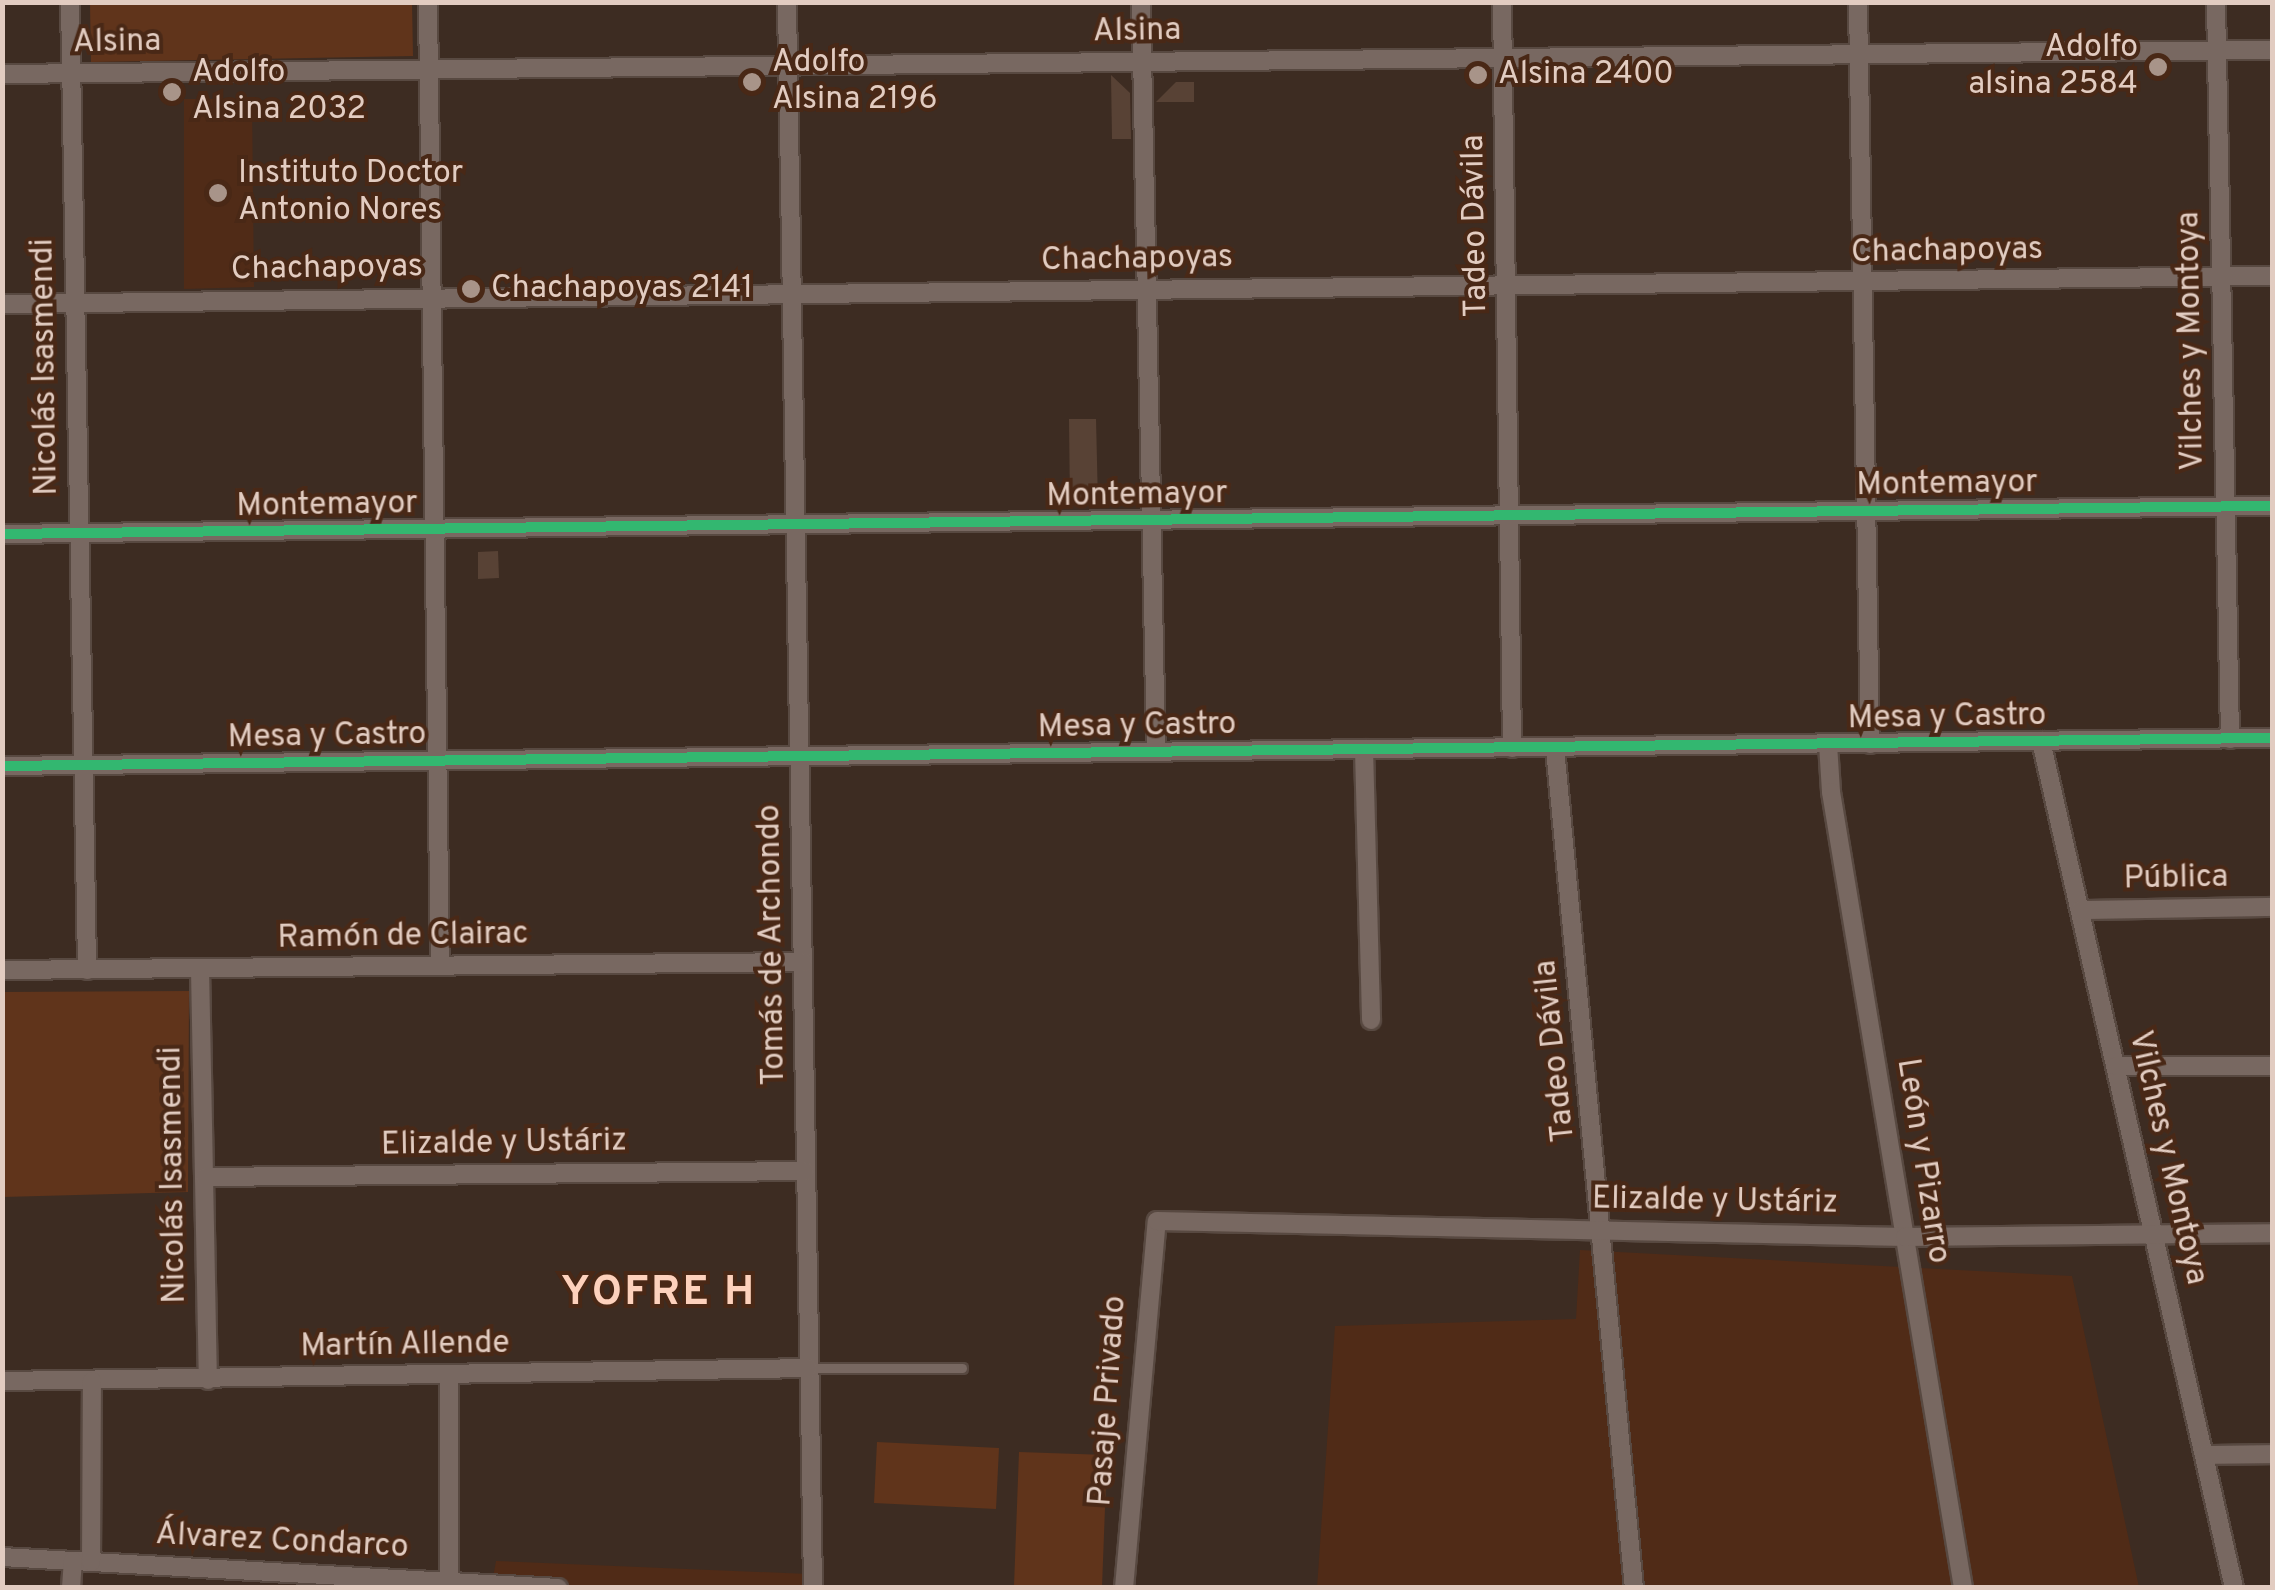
<!DOCTYPE html>
<html>
<head>
<meta charset="utf-8">
<style>
  body { margin:0 }
  #map { position:relative; width:2275px; height:1590px; overflow:hidden; background:#3d2c22; font-family:Overpass,sans-serif }
  div>[style] { position:absolute }
  [style*='--x'] { left:calc(var(--x)*1px); top:calc(var(--y)*1px); width:calc(var(--w)*1px); rotate:calc(var(--a)*1deg) }
  .built>* { inset:0; background:#502b17 }
  .green>* { inset:0; background:#60341b }
  .building>* { inset:0; background:#584235 }
  .roads { filter:drop-shadow(2px 0 #584941) drop-shadow(-2px 0 #584941) drop-shadow(0 2px #584941) drop-shadow(0 -2px #584941) }
  .service>* { height:9px; margin:-4.5px; padding:0 4.5px; transform-origin:4.5px; border-radius:4.5px; background:#786861 }
  .minor>* { height:18px; margin:-9px; padding:0 9px; transform-origin:9px; border-radius:9px; background:#786861 }
  .cycleway>* { height:10px; margin:-5px; padding:0 5px; transform-origin:5px; border-radius:5px; background:#33b770 }
  .dots>* { width:28px; height:28px; translate:-50% -50%; box-sizing:border-box; border:5px solid #492816; border-radius:50% }
  span { translate:-50% -50%; white-space:nowrap; text-align:center; line-height:1.15; -webkit-text-stroke:8px #492816; paint-order:stroke }
  .street-label { font-size:32px; color:#e2ccc1 }
  .poi-label { font-size:32px; color:#e2ccc1 }
  .right { translate:-100% -50%; text-align:right }
  .left { translate:0 -50%; text-align:left }
  .district-label { font-size:42px; color:#fdd1bc; font-weight:700; letter-spacing:2.5px }
  .frame { position:absolute; inset:0; border:5px solid #e2ccc1; pointer-events:none }
</style>
</head>
<body>
<div id="map">
  <div class="built">
    <div style="clip-path:polygon(184px 99px,252px 99px,254px 287px,184px 289px)"></div>
    <div style="clip-path:polygon(1580px 1250px,2072px 1276px,2139px 1587px,1317px 1588px,1335px 1326px,1576px 1319px)"></div>
    <div style="clip-path:polygon(496px 1561px,809px 1574px,811px 1588px,491px 1588px)"></div>
  </div>
  <div class="green">
    <div style="clip-path:polygon(90px 3px,412px 3px,413px 56px,91px 62px)"></div>
    <div style="clip-path:polygon(189px 991px,188px 1192px,3px 1197px,3px 992px)"></div>
    <div style="clip-path:polygon(877px 1442px,999px 1448px,996px 1509px,874px 1503px)"></div>
    <div style="clip-path:polygon(1019px 1452px,1107px 1455px,1102px 1587px,1014px 1586px)"></div>
  </div>
  <div class="building">
    <div style="clip-path:polygon(1111px 75px,1130px 93px,1131px 139px,1112px 139px)"></div>
    <div style="clip-path:polygon(1176px 82px,1194px 82px,1194px 102px,1156px 102px)"></div>
    <div style="clip-path:polygon(1069px 419px,1096px 419px,1098px 504px,1070px 504px)"></div>
    <div style="clip-path:polygon(498px 551px,499px 578px,478px 579px,478px 552px)"></div>
  </div>
  <div class="roads">
    <div class="service">
      <div style="--x:810;--y:1368;--w:152;--a:0"></div>
    </div>
    <div class="minor">
      <div style="--x:70;--y:2;--w:968;--a:88.99"></div>
      <div style="--x:428;--y:2;--w:964;--a:89.29"></div>
      <div style="--x:787;--y:2;--w:1586;--a:89.06"></div>
      <div style="--x:1141;--y:2;--w:750;--a:88.85"></div>
      <div style="--x:1502;--y:2;--w:746;--a:89.23"></div>
      <div style="--x:1858;--y:2;--w:742;--a:89.07"></div>
      <div style="--x:2216;--y:2;--w:737;--a:88.91"></div>
      <div style="--x:2;--y:74;--w:2270;--a:-0.61"></div>
      <div style="--x:2;--y:304;--w:2270;--a:-0.71"></div>
      <div style="--x:2;--y:534;--w:2270;--a:-0.71"></div>
      <div style="--x:2041;--y:741;--w:869;--a:77.16"></div>
      <div style="--x:1828;--y:744;--w:48;--a:86.4"></div>
      <div style="--x:1831;--y:792;--w:807;--a:80.58"></div>
      <div style="--x:1555;--y:748;--w:844;--a:84.63"></div>
      <div style="--x:1364;--y:749;--w:271;--a:88.5"></div>
      <div style="--x:2;--y:766;--w:2270;--a:-0.71"></div>
      <div style="--x:2080;--y:910;--w:192;--a:-0.9"></div>
      <div style="--x:200;--y:969;--w:411;--a:88.9"></div>
      <div style="--x:2;--y:970;--w:801;--a:-0.57"></div>
      <div style="--x:2116;--y:1066;--w:156;--a:0"></div>
      <div style="--x:205;--y:1177;--w:600;--a:-0.57"></div>
      <div style="--x:449;--y:1375;--w:206;--a:90"></div>
      <div style="--x:2;--y:1381;--w:806;--a:-0.92"></div>
      <div style="--x:2204;--y:1455;--w:68;--a:-0.8"></div>
      <div style="--x:2;--y:1557;--w:557;--a:3.19"></div>
      <div style="--x:91;--y:1562;--w:181;--a:-89.7"></div>
      <div style="--x:71;--y:1588;--w:27;--a:-86"></div>
      <div style="--x:1124;--y:1588;--w:368;--a:-84.9"></div>
      <div style="--x:1157;--y:1221;--w:748;--a:1.23"></div>
      <div style="--x:1905;--y:1237;--w:367;--a:-0.6"></div>
    </div>
  </div>
  <div class="cycleway">
    <div style="--x:2;--y:534;--w:2270;--a:-0.71"></div>
    <div style="--x:2;--y:766;--w:2270;--a:-0.71"></div>
  </div>
  <div class="dots">
    <div style="left:2158px;top:67px;background:#a89489"></div>
    <div style="left:1478px;top:75px;background:#a89489"></div>
    <div style="left:752px;top:82px;background:#a89489"></div>
    <div style="left:172px;top:92px;background:#a89489"></div>
    <div style="left:218px;top:193px;background:#a89489"></div>
    <div style="left:471px;top:289px;background:#a89489"></div>
  </div>
  <div class="street-label">
    <span style="left:1137px;top:32px;rotate:-1deg">Alsina</span>
    <span style="left:117px;top:43px;rotate:-1deg">Alsina</span>
    <span style="left:1476px;top:226px;rotate:-91deg">Tadeo Dávila</span>
    <span style="left:1947px;top:252px;rotate:-1deg">Chachapoyas</span>
    <span style="left:1137px;top:260px;rotate:-1deg">Chachapoyas</span>
    <span style="left:327px;top:269px;rotate:-1deg">Chachapoyas</span>
    <span style="left:2192px;top:341px;rotate:-91deg">Vilches y Montoya</span>
    <span style="left:46px;top:367px;rotate:-91deg">Nicolás Isasmendi</span>
    <span style="left:1947px;top:485px;rotate:-1deg">Montemayor</span>
    <span style="left:1137px;top:496px;rotate:-1deg">Montemayor</span>
    <span style="left:327px;top:506px;rotate:-1deg">Montemayor</span>
    <span style="left:1947px;top:718px;rotate:-1deg">Mesa y Castro</span>
    <span style="left:1137px;top:727px;rotate:-1deg">Mesa y Castro</span>
    <span style="left:327px;top:737px;rotate:-1deg">Mesa y Castro</span>
    <span style="left:2176px;top:879px;rotate:-1deg">Pública</span>
    <span style="left:403px;top:937px;rotate:-1deg">Ramón de Clairac</span>
    <span style="left:773px;top:945px;rotate:-91deg">Tomás de Archondo</span>
    <span style="left:1556px;top:1051px;rotate:-96deg">Tadeo Dávila</span>
    <span style="left:504px;top:1144px;rotate:-1deg">Elizalde y Ustáriz</span>
    <span style="left:2167px;top:1158px;rotate:77deg">Vilches y Montoya</span>
    <span style="left:1922px;top:1161px;rotate:81deg">León y Pizarro</span>
    <span style="left:174px;top:1175px;rotate:-91deg">Nicolás Isasmendi</span>
    <span style="left:1715px;top:1202px;rotate:1deg">Elizalde y Ustáriz</span>
    <span style="left:405px;top:1346px;rotate:-1deg">Martín Allende</span>
    <span style="left:1109px;top:1401px;rotate:-86deg">Pasaje Privado</span>
    <span style="left:282px;top:1542px;rotate:3deg">Álvarez Condarco</span>
  </div>
  <div class="poi-label">
    <span class="right" style="left:2138px;top:67px">Adolfo<br>alsina 2584</span>
    <span class="left" style="left:772px;top:82px">Adolfo<br>Alsina 2196</span>
    <span class="left" style="left:192px;top:92px">Adolfo<br>Alsina 2032</span>
    <span class="left" style="left:1498px;top:75px">Alsina 2400</span>
    <span class="left" style="left:238px;top:193px">Instituto Doctor<br>Antonio Nores</span>
    <span class="left" style="left:491px;top:289px">Chachapoyas 2141</span>
  </div>
  <div class="district-label">
    <span style="left:659px;top:1294px">YOFRE H</span>
  </div>
  <div class="frame"></div>
</div>
</body>
</html>
